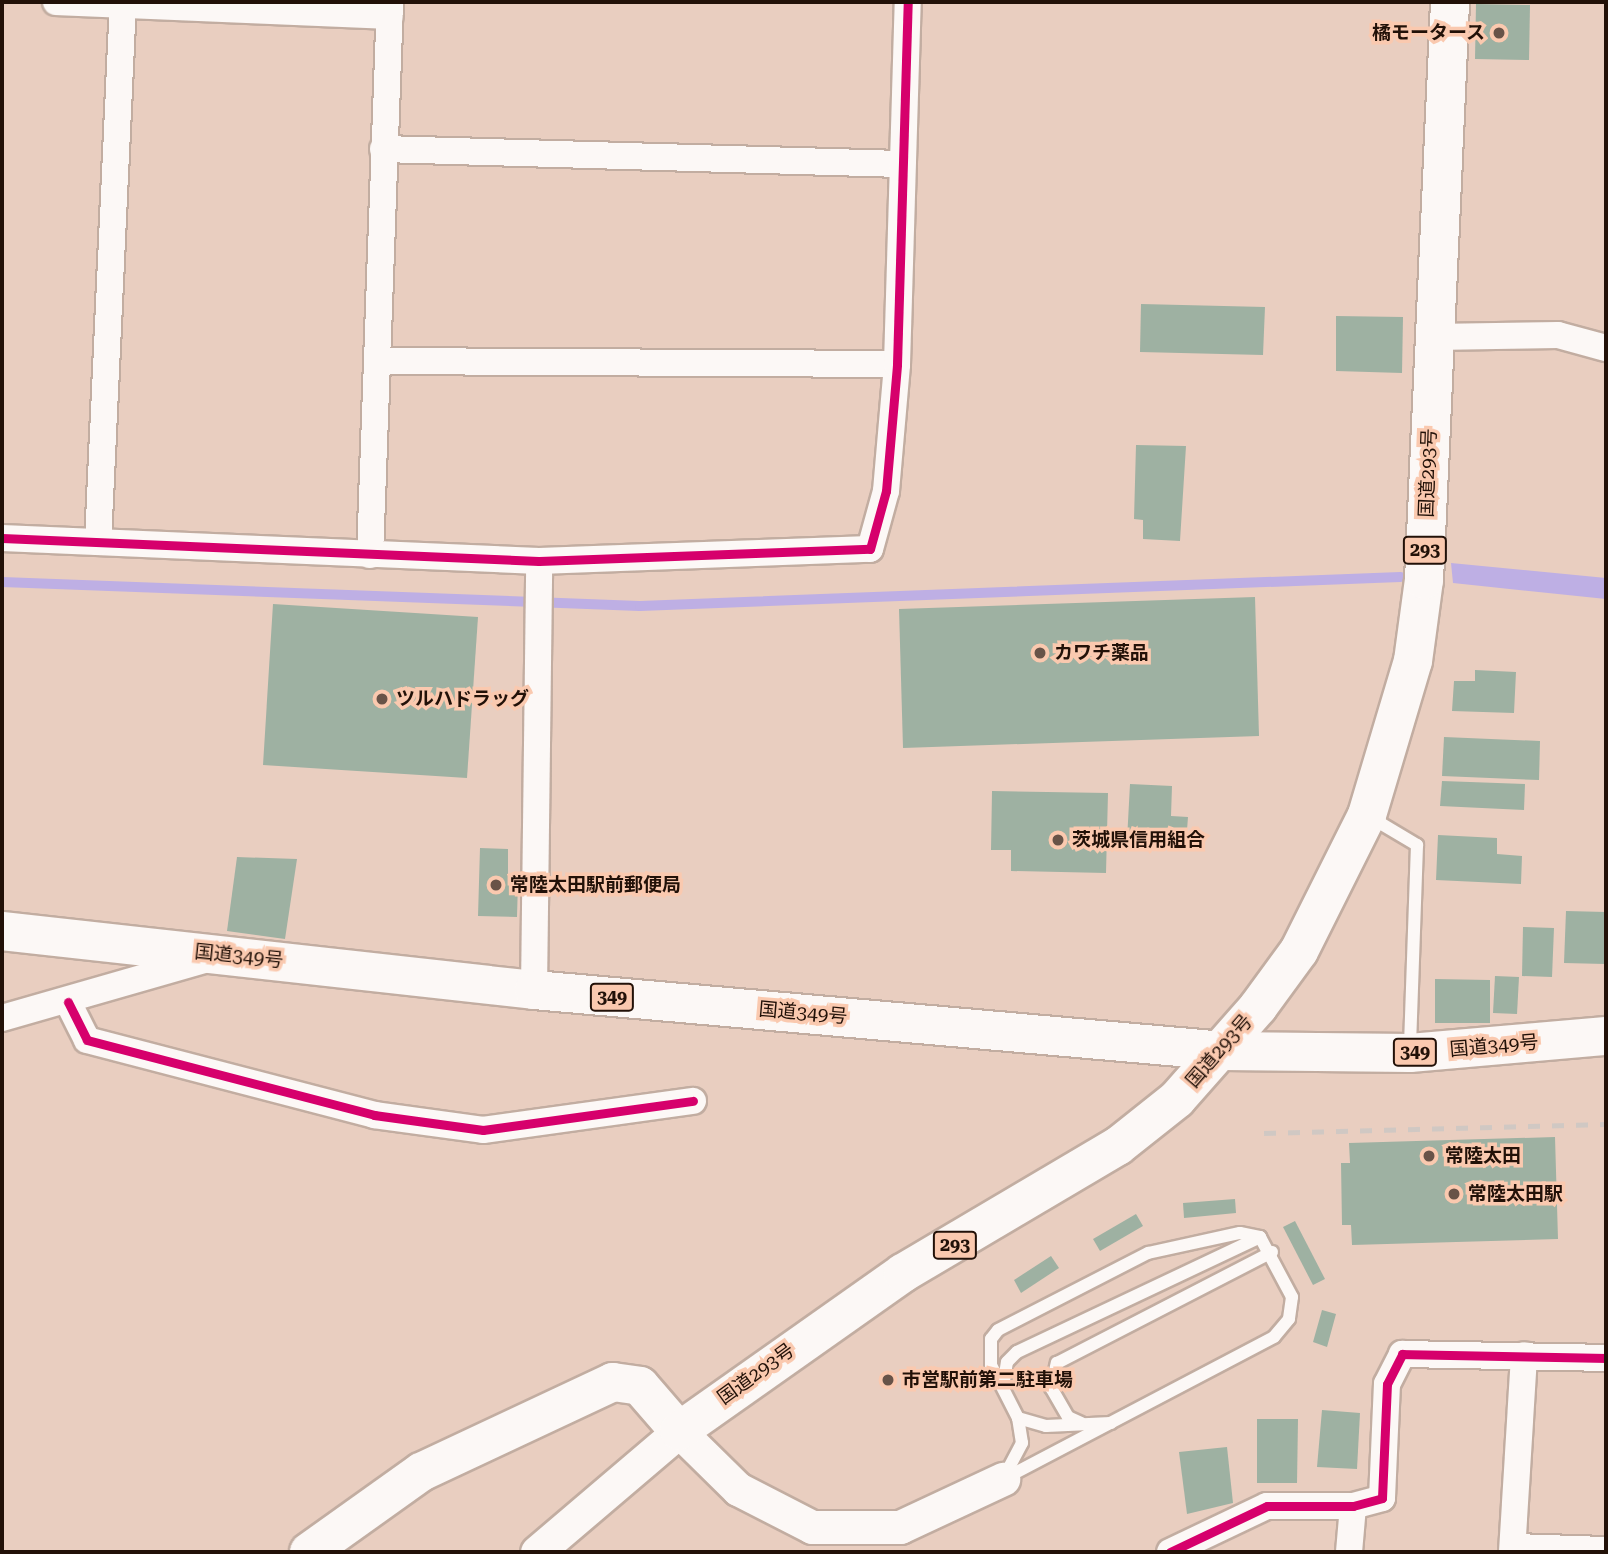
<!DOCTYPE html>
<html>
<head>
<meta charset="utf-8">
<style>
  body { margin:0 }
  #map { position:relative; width:1608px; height:1554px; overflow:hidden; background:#e9cec0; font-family:"Roboto Serif","Noto Sans JP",serif }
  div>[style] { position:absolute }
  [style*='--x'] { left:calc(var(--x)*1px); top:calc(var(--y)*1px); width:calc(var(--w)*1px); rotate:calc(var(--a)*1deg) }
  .water>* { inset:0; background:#beafe4 }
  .stream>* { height:10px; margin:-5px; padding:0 5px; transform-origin:5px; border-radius:5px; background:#beafe4 }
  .building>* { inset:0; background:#9eb1a2 }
  .roads { filter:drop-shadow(2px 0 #c2ada1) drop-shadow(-2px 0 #c2ada1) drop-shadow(0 2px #c2ada1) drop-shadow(0 -2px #c2ada1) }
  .service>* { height:12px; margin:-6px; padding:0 6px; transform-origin:6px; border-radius:6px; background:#fcf8f6 }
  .minor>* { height:26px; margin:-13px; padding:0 13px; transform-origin:13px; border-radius:13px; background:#fcf8f6 }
  .tertiary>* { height:33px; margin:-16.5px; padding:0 16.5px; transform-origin:16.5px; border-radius:16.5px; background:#fcf8f6 }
  .trunk>* { height:38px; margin:-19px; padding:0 19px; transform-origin:19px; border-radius:19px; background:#fcf8f6 }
  .rail>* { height:5px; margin-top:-2.5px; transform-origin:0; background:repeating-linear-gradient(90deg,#d0c8c3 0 12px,transparent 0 24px) }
  .cycleway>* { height:9px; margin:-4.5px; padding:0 4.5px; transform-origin:4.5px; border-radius:4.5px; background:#d6006c }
  .dots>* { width:19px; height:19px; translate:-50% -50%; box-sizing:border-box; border:4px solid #fac9af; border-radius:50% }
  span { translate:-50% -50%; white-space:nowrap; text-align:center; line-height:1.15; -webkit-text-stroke:7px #fac9af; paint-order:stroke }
  .shield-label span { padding:2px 5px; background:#fac9af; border:2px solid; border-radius:5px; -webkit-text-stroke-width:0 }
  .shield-label { font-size:18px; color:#221108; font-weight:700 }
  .poi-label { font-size:19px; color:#221108; font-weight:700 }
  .right { translate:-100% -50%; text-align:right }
  .left { translate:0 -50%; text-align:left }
  .street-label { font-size:19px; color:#221108 }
  .frame { position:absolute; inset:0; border:4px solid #221108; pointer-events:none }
</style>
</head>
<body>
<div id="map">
  <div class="water">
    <div style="clip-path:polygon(1451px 563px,1606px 578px,1606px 599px,1453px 583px)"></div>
  </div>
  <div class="stream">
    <div style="--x:2;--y:582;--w:638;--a:2.15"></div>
    <div style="--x:640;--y:606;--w:761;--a:-2.19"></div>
  </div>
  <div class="building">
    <div style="clip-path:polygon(1476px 4px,1530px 5px,1529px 60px,1475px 59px)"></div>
    <div style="clip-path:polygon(1141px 304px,1265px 307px,1263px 355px,1140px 352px)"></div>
    <div style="clip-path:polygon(1336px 316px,1403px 317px,1402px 373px,1336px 371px)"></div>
    <div style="clip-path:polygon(1136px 445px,1186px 446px,1180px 541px,1143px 539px,1143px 520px,1134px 519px)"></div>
    <div style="clip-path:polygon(1255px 597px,1259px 736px,903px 748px,899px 609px)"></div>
    <div style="clip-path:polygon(273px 604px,478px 617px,467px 778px,263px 765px)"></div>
    <div style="clip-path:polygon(1475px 670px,1516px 672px,1514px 713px,1452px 711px,1454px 681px,1475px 681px)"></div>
    <div style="clip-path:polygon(1444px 737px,1540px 741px,1539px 780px,1442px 776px)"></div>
    <div style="clip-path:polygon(1442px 781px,1525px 784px,1524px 810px,1440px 806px)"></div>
    <div style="clip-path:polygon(1130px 784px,1172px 786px,1171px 816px,1188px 817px,1186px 843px,1127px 840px)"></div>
    <div style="clip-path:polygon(992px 791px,1108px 793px,1106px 873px,1011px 871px,1011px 850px,991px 850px)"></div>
    <div style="clip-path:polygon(1438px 835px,1497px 838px,1497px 854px,1522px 856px,1521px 884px,1436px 880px)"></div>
    <div style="clip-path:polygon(480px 848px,508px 849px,508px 882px,518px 882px,517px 917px,478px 916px)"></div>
    <div style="clip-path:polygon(237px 857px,297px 859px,285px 939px,227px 931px)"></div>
    <div style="clip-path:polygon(1566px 911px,1606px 912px,1605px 964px,1564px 963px)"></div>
    <div style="clip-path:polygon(1523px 927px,1554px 928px,1552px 977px,1522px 976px)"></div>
    <div style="clip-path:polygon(1495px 976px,1519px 977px,1517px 1014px,1493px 1013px)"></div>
    <div style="clip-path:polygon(1435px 979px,1490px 980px,1490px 1023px,1435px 1023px)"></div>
    <div style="clip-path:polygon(1555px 1137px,1558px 1239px,1352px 1245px,1351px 1225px,1342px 1225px,1341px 1163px,1350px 1163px,1349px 1143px)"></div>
    <div style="clip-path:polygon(1235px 1199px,1236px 1213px,1184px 1218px,1183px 1203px)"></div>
    <div style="clip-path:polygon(1136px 1214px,1143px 1226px,1100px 1251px,1093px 1239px)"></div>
    <div style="clip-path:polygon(1295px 1221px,1325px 1279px,1313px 1285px,1283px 1227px)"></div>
    <div style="clip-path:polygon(1051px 1256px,1059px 1268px,1021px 1293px,1014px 1280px)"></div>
    <div style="clip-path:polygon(1322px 1310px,1336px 1314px,1327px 1347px,1313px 1342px)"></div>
    <div style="clip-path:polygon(1322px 1410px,1360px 1413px,1357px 1469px,1317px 1467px)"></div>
    <div style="clip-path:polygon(1257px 1419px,1298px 1419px,1297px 1483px,1257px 1483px)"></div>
    <div style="clip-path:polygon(1227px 1447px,1233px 1503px,1187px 1514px,1179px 1452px)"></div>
  </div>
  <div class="roads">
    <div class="service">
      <div style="--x:1370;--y:817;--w:55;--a:30.8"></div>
      <div style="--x:1417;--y:845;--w:203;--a:92"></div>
      <div style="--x:1240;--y:1233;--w:20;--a:11"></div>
      <div style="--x:1260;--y:1237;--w:68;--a:61.9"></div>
      <div style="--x:1292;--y:1297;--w:22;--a:98"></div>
      <div style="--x:1289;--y:1319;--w:23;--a:130"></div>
      <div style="--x:1274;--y:1337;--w:306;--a:152.3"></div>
      <div style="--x:1003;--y:1479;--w:41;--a:-62.2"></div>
      <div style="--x:1022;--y:1443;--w:25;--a:-99"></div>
      <div style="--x:1018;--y:1418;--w:59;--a:-117"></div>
      <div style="--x:991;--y:1365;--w:26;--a:-90"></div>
      <div style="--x:991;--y:1339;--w:11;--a:-52"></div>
      <div style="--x:998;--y:1330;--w:169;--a:-27.2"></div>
      <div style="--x:1148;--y:1253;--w:94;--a:-12.3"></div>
      <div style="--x:1003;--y:1387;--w:25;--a:-81"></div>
      <div style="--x:1007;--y:1362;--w:14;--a:-45"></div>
      <div style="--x:1017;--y:1352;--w:269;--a:-25.3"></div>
      <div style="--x:1018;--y:1418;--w:29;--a:16"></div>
      <div style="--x:1046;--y:1426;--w:65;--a:-2.6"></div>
      <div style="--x:1081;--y:1423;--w:14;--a:-155"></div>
      <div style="--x:1068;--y:1417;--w:34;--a:-120"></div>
      <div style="--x:1051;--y:1388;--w:26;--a:-77"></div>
      <div style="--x:1057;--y:1363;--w:242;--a:-27.3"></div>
    </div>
    <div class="minor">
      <div style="--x:56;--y:2;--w:334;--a:2.4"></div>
      <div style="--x:383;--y:149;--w:519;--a:1.66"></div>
      <div style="--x:1434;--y:337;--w:124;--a:-0.9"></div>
      <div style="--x:1558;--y:335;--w:50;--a:15.2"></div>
      <div style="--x:378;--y:361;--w:519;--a:0.33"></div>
      <div style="--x:2;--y:538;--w:537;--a:2.45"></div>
      <div style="--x:539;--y:561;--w:331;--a:-2.1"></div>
      <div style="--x:870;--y:549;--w:60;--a:-74.6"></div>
      <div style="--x:886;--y:491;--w:127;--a:-85"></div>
      <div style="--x:897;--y:364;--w:362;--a:-88.3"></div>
      <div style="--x:98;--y:542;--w:541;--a:-87.35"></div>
      <div style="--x:370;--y:555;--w:553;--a:-87.93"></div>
      <div style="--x:534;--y:990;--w:429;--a:-89.3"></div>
      <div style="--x:68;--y:1002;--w:42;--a:63.4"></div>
      <div style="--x:87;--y:1040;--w:297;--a:14.6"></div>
      <div style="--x:374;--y:1115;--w:110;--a:7.8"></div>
      <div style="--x:483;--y:1130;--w:212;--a:-7.9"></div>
      <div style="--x:2;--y:1018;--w:214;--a:-16"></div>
      <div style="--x:1514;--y:1547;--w:92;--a:1.9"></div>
      <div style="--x:1170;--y:1552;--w:107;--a:-25.4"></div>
      <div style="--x:1267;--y:1506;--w:86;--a:0"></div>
      <div style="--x:1353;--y:1506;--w:30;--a:-15"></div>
      <div style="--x:1382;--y:1498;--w:114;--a:-87.5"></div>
      <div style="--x:1387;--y:1384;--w:34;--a:-63"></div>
      <div style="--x:1402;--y:1354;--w:204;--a:1.1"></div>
      <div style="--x:1349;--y:1552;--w:46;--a:-85"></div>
      <div style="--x:1512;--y:1552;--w:197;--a:-86.5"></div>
    </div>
    <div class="tertiary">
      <div style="--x:537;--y:1552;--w:187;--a:-40.4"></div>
      <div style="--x:679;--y:1431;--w:83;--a:44.5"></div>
      <div style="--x:738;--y:1489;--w:83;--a:27.2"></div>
      <div style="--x:812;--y:1527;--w:88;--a:0"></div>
      <div style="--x:900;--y:1527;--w:114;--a:-25"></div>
    </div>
    <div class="trunk">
      <div style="--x:2;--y:931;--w:535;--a:6.33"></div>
      <div style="--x:534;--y:990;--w:693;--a:5.05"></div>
      <div style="--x:1224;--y:1051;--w:186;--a:0.6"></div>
      <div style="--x:1410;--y:1053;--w:197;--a:-5"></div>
      <div style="--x:309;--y:1552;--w:138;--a:-35.5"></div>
      <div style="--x:421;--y:1472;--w:212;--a:-25.1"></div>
      <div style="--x:613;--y:1382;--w:27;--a:8"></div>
      <div style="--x:640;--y:1386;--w:60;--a:49.1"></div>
      <div style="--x:679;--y:1431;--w:274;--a:-35.2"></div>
      <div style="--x:903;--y:1273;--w:250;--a:-30.6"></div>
      <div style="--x:1118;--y:1146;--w:75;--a:-38.5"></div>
      <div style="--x:1177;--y:1099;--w:123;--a:-48.6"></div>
      <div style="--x:1258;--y:1007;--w:69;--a:-53.8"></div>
      <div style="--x:1299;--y:951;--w:152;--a:-63.4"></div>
      <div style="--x:1367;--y:815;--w:161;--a:-73.4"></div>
      <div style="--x:1413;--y:661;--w:82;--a:-82.3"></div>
      <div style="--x:1424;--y:580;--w:579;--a:-87.42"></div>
    </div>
  </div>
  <div class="rail">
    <div style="--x:1264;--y:1133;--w:342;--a:-1.5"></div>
  </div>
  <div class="cycleway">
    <div style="--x:2;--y:538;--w:537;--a:2.45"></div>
    <div style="--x:539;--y:561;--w:331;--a:-2.1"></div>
    <div style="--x:870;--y:549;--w:60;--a:-74.6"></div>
    <div style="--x:886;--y:491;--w:127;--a:-85"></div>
    <div style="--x:897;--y:364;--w:362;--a:-88.3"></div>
    <div style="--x:68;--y:1002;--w:42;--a:63.4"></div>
    <div style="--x:87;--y:1040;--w:297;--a:14.6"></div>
    <div style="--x:374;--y:1115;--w:110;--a:7.8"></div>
    <div style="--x:483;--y:1130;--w:212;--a:-7.9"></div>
    <div style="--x:1170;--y:1552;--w:107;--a:-25.4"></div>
    <div style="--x:1267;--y:1506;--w:86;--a:0"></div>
    <div style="--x:1353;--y:1506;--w:30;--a:-15"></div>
    <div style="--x:1382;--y:1498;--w:114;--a:-87.5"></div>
    <div style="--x:1387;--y:1384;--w:34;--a:-63"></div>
    <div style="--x:1402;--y:1354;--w:204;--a:1.1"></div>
  </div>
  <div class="dots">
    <div style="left:1499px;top:33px;background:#685348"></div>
    <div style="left:1040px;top:653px;background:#685348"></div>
    <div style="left:382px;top:699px;background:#685348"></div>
    <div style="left:1058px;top:840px;background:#685348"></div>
    <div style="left:496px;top:885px;background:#685348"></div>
    <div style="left:1429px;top:1156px;background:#685348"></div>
    <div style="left:1454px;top:1194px;background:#685348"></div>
    <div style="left:888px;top:1380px;background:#685348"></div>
  </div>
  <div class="shield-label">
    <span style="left:1425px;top:550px">293</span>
    <span style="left:612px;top:997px">349</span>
    <span style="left:1415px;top:1052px">349</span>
    <span style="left:955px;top:1245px">293</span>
  </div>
  <div class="poi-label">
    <span class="right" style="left:1485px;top:33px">橘モータース</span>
    <span class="left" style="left:1054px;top:653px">カワチ薬品</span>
    <span class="left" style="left:396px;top:699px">ツルハドラッグ</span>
    <span class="left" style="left:1072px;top:840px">茨城県信用組合</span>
    <span class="left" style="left:510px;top:885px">常陸太田駅前郵便局</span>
    <span class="left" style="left:1445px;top:1156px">常陸太田</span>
    <span class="left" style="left:1468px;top:1194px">常陸太田駅</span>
    <span class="left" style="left:902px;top:1380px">市営駅前第二駐車場</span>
  </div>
  <div class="street-label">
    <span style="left:1428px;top:473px;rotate:-88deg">国道293号</span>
    <span style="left:239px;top:956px;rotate:6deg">国道349号</span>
    <span style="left:803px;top:1013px;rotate:5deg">国道349号</span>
    <span style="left:1494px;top:1046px;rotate:-5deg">国道349号</span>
    <span style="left:1219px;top:1051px;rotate:-49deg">国道293号</span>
    <span style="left:756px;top:1374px;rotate:-36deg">国道293号</span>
  </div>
  <div class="frame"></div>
</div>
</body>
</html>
